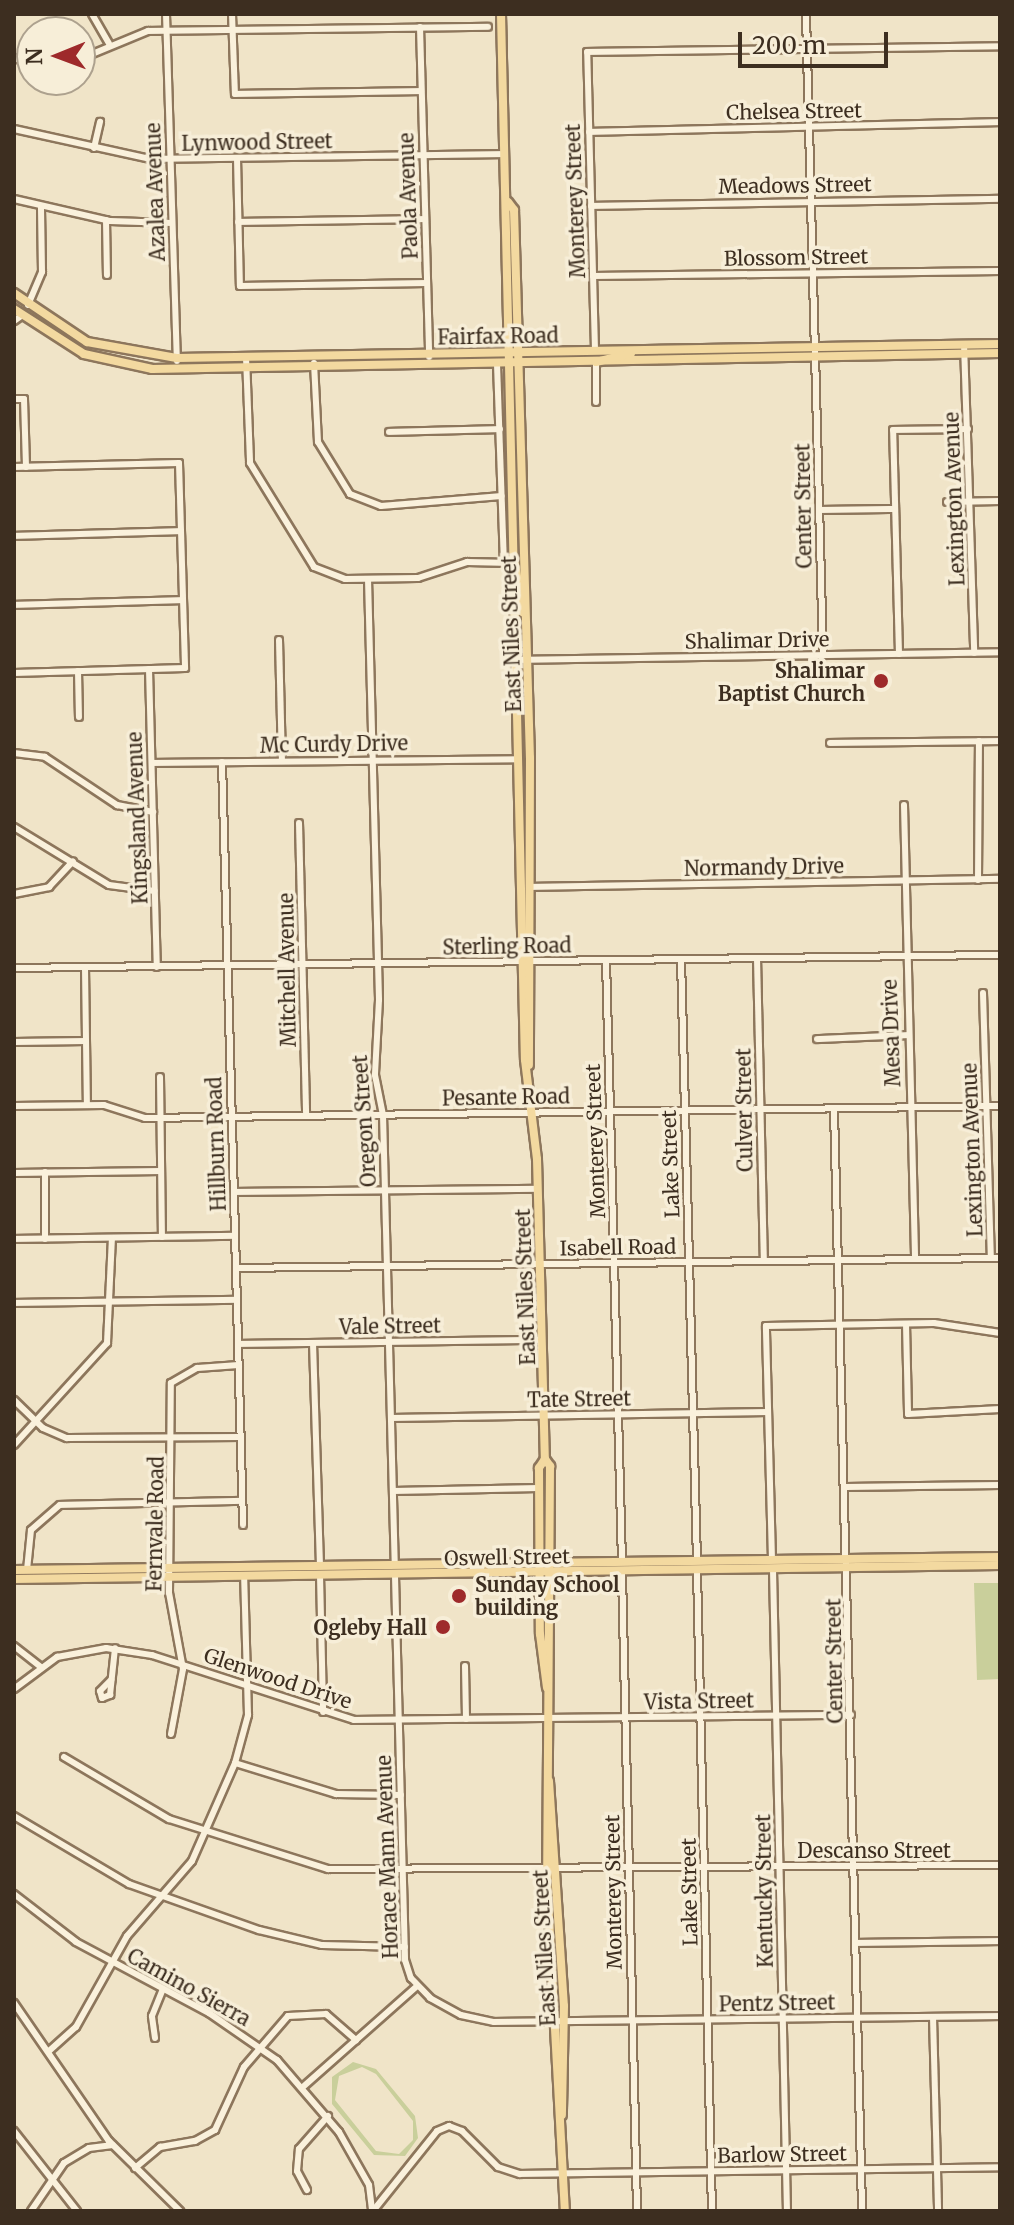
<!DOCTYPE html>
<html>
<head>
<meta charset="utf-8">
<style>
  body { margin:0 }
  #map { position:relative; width:1014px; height:2225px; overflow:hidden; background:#f0e4c8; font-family:Merriweather,serif }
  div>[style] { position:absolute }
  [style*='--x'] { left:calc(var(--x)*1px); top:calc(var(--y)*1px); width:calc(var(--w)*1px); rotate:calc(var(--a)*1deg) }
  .green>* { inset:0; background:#c9cf9b }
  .roads { filter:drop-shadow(2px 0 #8d765c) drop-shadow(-2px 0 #8d765c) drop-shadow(0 2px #8d765c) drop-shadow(0 -2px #8d765c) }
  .minor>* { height:6px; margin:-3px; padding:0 3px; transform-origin:3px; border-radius:3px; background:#faf1dc }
  .major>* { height:8px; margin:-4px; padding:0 4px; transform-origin:4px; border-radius:4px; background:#f3d9a0 }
  .dots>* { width:22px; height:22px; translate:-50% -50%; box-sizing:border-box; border:4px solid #f7eed8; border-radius:50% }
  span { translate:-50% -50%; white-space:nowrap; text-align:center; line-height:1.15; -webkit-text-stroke:7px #f7eed8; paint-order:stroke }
  .street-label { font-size:20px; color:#3d2e20 }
  .poi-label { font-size:20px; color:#3d2e20; font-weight:700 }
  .right { translate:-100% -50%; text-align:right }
  .left { translate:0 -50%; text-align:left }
  .frame { position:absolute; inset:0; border:16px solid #3d2e20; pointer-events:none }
  .north { position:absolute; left:16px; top:16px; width:80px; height:80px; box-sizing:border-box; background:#f7eed8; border:2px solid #ada18e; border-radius:50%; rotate:269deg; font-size:22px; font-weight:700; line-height:32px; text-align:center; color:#3d2e20 }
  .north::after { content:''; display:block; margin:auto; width:28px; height:36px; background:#9e2a2b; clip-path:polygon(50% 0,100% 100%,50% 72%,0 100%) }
  .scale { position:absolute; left:738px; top:32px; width:150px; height:36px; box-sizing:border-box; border:4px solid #3d2e20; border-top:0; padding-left:10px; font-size:24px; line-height:28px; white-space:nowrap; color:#3d2e20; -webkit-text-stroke:6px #f7eed8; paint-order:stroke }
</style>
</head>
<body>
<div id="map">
  <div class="green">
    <div style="clip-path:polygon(974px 1583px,1000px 1583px,1000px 1679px,977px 1680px)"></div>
    <div style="clip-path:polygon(evenodd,353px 2062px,376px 2069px,415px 2116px,418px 2138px,405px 2156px,374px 2155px,332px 2104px,332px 2077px,353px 2062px,362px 2067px,376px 2074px,413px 2121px,413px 2140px,399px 2154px,376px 2151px,335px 2100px,339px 2076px,362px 2067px)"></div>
  </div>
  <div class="roads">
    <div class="minor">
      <div style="--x:92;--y:14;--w:34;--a:60"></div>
      <div style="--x:166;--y:14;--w:347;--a:88.2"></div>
      <div style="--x:232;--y:14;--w:80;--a:87.9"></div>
      <div style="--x:235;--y:94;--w:186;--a:-0.9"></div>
      <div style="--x:806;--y:14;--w:641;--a:88.48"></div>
      <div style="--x:420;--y:27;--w:330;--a:88.4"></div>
      <div style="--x:14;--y:58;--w:19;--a:16"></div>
      <div style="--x:80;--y:59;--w:74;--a:-22.4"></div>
      <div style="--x:148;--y:31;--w:340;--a:-0.7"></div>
      <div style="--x:14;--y:129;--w:139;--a:12.4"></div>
      <div style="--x:150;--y:159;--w:355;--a:-0.8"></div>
      <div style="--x:589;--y:132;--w:411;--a:-1.4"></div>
      <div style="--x:94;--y:148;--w:27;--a:-77"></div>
      <div style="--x:237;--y:158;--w:128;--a:88.7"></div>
      <div style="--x:240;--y:286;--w:187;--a:-0.9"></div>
      <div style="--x:14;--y:199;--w:98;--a:12.9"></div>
      <div style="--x:110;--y:221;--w:62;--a:1.8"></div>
      <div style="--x:591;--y:206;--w:409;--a:-1"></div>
      <div style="--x:106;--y:220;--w:55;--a:89"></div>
      <div style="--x:238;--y:222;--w:187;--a:-0.9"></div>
      <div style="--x:593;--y:276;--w:407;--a:-0.7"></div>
      <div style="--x:28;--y:305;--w:36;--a:-67"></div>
      <div style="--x:42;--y:272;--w:66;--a:-90.9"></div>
      <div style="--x:14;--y:321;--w:9;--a:-36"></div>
      <div style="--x:964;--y:344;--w:309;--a:88.1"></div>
      <div style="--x:595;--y:350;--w:298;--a:-91.5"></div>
      <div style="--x:587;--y:52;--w:413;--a:-0.8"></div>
      <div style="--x:246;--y:357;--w:106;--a:87.8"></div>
      <div style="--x:250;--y:463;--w:122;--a:58.4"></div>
      <div style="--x:314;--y:567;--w:33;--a:21"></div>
      <div style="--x:345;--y:579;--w:73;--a:-0.8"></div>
      <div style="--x:418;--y:578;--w:52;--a:-18.1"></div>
      <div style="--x:467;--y:562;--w:45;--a:1.3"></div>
      <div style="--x:596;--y:362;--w:40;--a:90"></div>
      <div style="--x:314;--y:363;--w:79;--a:87.1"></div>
      <div style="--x:318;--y:442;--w:61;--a:58.4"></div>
      <div style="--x:350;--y:494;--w:33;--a:21"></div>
      <div style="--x:381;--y:506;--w:121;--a:-4.7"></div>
      <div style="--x:497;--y:364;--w:198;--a:88"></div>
      <div style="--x:14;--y:399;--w:10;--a:0"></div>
      <div style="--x:24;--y:399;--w:68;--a:88.3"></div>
      <div style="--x:389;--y:432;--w:111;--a:-1.5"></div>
      <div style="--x:14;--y:467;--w:165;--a:-1.4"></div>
      <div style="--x:179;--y:463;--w:205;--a:88.3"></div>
      <div style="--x:185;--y:668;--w:171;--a:178.3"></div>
      <div style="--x:947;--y:502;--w:53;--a:-1.1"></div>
      <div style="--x:819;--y:510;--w:76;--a:-0.8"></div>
      <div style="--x:14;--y:536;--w:167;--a:-1.7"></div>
      <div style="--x:368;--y:579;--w:421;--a:88.5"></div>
      <div style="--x:379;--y:1000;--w:75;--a:93.1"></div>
      <div style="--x:375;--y:1075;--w:41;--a:78.7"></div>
      <div style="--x:383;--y:1115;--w:450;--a:88.5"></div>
      <div style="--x:14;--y:605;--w:169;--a:-1.7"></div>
      <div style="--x:279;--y:640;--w:121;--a:88.6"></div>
      <div style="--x:899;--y:654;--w:224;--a:-91.5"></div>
      <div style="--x:893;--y:430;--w:75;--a:-0.8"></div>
      <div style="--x:515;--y:660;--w:485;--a:-0.9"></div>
      <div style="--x:149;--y:669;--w:298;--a:88.5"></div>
      <div style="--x:78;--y:671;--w:46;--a:88.8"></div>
      <div style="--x:830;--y:743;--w:170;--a:-0.7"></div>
      <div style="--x:14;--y:753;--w:31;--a:7"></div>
      <div style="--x:45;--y:757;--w:87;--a:33.7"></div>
      <div style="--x:117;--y:805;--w:37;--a:11"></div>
      <div style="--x:222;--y:762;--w:763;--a:88.42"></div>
      <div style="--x:152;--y:763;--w:366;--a:-0.6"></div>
      <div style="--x:904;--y:805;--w:454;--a:88.6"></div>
      <div style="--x:299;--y:823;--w:293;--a:88.6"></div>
      <div style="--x:14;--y:827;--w:111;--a:31.4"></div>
      <div style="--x:109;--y:885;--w:46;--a:7.4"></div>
      <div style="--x:978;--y:880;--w:139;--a:-89.6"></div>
      <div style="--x:529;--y:887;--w:471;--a:-1"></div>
      <div style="--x:14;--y:894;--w:36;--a:-11"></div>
      <div style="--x:49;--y:887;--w:35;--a:-47"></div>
      <div style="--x:757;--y:958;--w:303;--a:88.7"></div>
      <div style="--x:681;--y:959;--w:602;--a:88.48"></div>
      <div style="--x:606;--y:960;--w:602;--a:88.48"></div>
      <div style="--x:14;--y:968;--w:986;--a:-0.76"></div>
      <div style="--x:85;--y:968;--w:137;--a:89.2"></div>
      <div style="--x:983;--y:993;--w:265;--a:88.3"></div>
      <div style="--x:817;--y:1039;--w:90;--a:-2.5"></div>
      <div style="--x:14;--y:1042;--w:72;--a:-0.8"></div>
      <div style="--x:160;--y:1077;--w:160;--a:89.3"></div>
      <div style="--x:14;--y:1106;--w:90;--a:-0.6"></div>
      <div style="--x:104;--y:1105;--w:43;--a:17.6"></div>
      <div style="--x:145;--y:1118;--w:855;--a:-0.8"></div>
      <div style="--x:834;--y:1110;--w:1101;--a:88.54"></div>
      <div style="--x:45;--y:1172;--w:67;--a:90"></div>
      <div style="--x:14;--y:1173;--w:147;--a:-0.8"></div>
      <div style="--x:234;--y:1192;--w:304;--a:-0.6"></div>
      <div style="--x:14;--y:1239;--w:221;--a:-0.8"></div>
      <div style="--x:236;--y:1268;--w:764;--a:-0.75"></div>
      <div style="--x:14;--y:1303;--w:223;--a:-0.8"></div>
      <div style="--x:906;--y:1324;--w:90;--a:88.7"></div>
      <div style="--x:908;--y:1414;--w:92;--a:-3.1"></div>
      <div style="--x:313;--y:1343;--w:223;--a:88.2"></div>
      <div style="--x:238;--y:1344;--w:304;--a:-0.8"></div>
      <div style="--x:14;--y:1400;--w:40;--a:44"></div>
      <div style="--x:43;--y:1428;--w:26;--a:23"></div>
      <div style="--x:67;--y:1438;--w:174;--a:-0.3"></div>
      <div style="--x:391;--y:1418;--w:377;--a:-0.9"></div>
      <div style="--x:14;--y:1445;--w:138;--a:-47.6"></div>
      <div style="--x:107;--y:1343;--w:105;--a:-87.3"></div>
      <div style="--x:846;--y:1487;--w:154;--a:-0.7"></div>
      <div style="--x:393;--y:1491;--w:146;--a:-1.2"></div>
      <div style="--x:772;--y:1560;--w:234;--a:-91.5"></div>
      <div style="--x:766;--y:1326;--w:168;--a:-1"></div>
      <div style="--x:934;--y:1323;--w:67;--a:8.6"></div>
      <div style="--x:27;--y:1570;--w:40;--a:-84.3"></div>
      <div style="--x:31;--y:1530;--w:38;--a:-41"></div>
      <div style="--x:60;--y:1505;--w:182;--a:-1.3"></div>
      <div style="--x:773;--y:1570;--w:641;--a:88.75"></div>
      <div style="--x:697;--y:1571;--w:640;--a:88.66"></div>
      <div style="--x:622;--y:1573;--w:638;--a:88.65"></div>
      <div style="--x:320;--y:1575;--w:137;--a:88.7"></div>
      <div style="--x:395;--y:1576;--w:384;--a:88.5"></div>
      <div style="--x:405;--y:1960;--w:19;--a:72"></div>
      <div style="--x:411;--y:1978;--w:28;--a:46"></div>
      <div style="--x:430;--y:1998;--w:35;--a:29"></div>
      <div style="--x:461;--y:2015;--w:34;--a:12"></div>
      <div style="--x:494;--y:2022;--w:506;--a:-0.68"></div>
      <div style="--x:14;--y:1646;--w:33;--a:38"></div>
      <div style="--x:465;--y:1666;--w:53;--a:88.9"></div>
      <div style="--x:14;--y:1689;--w:54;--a:-36.7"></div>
      <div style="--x:57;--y:1657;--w:50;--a:-10.4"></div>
      <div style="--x:106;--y:1648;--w:47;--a:8.7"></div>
      <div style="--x:152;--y:1655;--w:212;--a:17.8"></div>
      <div style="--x:354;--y:1720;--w:497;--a:-0.6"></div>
      <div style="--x:102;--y:1698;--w:9;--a:-21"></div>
      <div style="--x:110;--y:1695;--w:47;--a:-83.9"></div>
      <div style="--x:102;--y:1698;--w:7;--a:-106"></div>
      <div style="--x:100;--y:1691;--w:16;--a:-45"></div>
      <div style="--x:171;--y:1734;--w:66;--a:-79.5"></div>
      <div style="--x:183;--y:1669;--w:77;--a:-100.4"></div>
      <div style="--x:169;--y:1593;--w:210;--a:-89.5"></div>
      <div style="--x:171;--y:1383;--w:30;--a:-30"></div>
      <div style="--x:197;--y:1368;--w:42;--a:-4.1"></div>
      <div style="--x:64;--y:1757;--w:122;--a:30.6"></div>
      <div style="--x:169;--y:1819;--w:167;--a:17.5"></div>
      <div style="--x:328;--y:1869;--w:672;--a:-0.34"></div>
      <div style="--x:235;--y:1763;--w:106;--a:17.1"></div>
      <div style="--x:336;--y:1794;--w:65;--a:0.9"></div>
      <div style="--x:14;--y:1816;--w:134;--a:30.6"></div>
      <div style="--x:129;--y:1884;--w:138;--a:19.5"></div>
      <div style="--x:259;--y:1930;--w:65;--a:13.4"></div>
      <div style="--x:322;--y:1945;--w:83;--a:1.4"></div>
      <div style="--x:14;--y:1894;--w:78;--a:37.7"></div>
      <div style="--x:76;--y:1942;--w:151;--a:28.1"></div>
      <div style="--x:209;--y:2013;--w:83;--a:34.7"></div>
      <div style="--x:277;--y:2060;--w:95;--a:49.3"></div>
      <div style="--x:339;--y:2132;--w:61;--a:60.5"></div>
      <div style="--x:369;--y:2185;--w:26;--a:83"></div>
      <div style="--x:856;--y:1943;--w:144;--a:-0.8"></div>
      <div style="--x:14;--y:2003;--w:168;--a:55.5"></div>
      <div style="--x:109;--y:2141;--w:100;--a:44.6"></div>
      <div style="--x:933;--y:2017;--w:194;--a:88.5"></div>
      <div style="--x:155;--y:2038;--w:22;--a:-98"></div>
      <div style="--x:152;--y:2016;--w:29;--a:-68"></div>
      <div style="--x:49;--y:2051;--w:36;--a:-42"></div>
      <div style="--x:76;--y:2027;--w:104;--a:-60.7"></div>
      <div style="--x:127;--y:1936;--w:99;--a:-49.1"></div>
      <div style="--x:192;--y:1861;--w:107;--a:-66.3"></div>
      <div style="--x:235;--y:1763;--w:50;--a:-74.8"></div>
      <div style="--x:248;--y:1715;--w:139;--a:-91.6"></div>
      <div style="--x:304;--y:2086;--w:151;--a:-41.5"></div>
      <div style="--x:14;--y:2131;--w:102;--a:51.8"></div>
      <div style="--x:135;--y:2168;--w:33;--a:-40"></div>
      <div style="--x:160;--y:2147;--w:36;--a:-10"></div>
      <div style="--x:195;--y:2141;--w:23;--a:-29"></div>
      <div style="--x:215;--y:2130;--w:69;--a:-65.3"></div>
      <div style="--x:244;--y:2067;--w:67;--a:-49.2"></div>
      <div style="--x:288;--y:2016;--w:38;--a:-3"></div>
      <div style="--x:326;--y:2014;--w:40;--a:41"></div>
      <div style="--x:307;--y:2190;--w:21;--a:-118"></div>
      <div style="--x:297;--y:2171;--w:22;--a:-85"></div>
      <div style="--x:299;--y:2149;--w:44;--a:-48.7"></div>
      <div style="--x:31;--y:2211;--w:58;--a:-55.5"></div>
      <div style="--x:64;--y:2163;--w:29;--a:-31"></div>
      <div style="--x:89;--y:2148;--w:24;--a:-7"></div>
      <div style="--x:373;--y:2211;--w:102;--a:-51.3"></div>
      <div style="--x:437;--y:2131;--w:13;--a:-23"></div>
      <div style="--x:449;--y:2126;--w:14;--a:21"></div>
      <div style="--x:462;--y:2131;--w:51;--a:45"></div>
      <div style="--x:498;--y:2167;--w:23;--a:18"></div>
      <div style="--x:520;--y:2174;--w:480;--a:-0.8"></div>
    </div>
    <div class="major">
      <div style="--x:501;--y:14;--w:1046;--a:88.69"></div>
      <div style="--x:525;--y:1060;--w:100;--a:83.1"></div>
      <div style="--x:537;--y:1159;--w:300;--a:88.5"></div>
      <div style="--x:545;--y:1459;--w:9;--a:54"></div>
      <div style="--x:550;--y:1466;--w:415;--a:90.4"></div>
      <div style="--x:547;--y:1881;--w:330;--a:86.9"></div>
      <div style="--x:508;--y:202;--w:10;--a:53"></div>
      <div style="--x:514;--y:210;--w:548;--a:88.33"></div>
      <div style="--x:530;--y:758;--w:307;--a:90.2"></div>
      <div style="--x:14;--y:293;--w:88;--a:33.9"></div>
      <div style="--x:87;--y:342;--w:91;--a:10.1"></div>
      <div style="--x:177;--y:358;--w:823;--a:-0.97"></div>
      <div style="--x:14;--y:309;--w:83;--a:32.7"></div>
      <div style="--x:84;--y:354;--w:70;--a:12.4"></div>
      <div style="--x:152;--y:369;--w:848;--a:-1.08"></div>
      <div style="--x:596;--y:362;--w:36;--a:-14"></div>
      <div style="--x:515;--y:564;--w:49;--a:80.5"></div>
      <div style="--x:545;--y:1459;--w:11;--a:124"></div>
      <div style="--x:539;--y:1468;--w:166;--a:89.7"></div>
      <div style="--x:540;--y:1634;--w:54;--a:82.6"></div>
      <div style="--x:14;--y:1570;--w:986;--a:-0.76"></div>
      <div style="--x:14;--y:1579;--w:986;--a:-0.81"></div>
      <div style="--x:549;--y:1781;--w:225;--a:86.2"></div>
      <div style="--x:564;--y:2006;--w:109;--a:91.1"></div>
    </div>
  </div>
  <div class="dots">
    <div style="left:881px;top:681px;background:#9e2a2b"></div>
    <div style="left:459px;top:1596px;background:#9e2a2b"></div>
    <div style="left:443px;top:1627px;background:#9e2a2b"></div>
  </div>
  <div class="street-label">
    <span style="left:794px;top:111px;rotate:-1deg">Chelsea Street</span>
    <span style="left:257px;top:142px;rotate:-1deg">Lynwood Street</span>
    <span style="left:795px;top:185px;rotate:-1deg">Meadows Street</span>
    <span style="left:155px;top:192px;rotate:-92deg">Azalea Avenue</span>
    <span style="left:408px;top:196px;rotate:-92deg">Paola Avenue</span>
    <span style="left:575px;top:201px;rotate:-92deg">Monterey Street</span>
    <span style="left:796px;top:257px;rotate:-1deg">Blossom Street</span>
    <span style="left:498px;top:336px;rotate:-1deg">Fairfax Road</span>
    <span style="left:954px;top:499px;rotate:-92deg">Lexington Avenue</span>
    <span style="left:803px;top:506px;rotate:-91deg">Center Street</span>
    <span style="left:511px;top:634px;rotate:-92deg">East Niles Street</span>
    <span style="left:757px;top:640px;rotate:-1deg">Shalimar Drive</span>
    <span style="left:334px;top:744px;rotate:-1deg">Mc Curdy Drive</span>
    <span style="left:137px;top:818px;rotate:-92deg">Kingsland Avenue</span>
    <span style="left:764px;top:867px;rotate:-1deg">Normandy Drive</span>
    <span style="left:507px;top:946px;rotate:-1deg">Sterling Road</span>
    <span style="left:287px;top:970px;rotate:-91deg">Mitchell Avenue</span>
    <span style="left:891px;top:1033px;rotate:-92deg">Mesa Drive</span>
    <span style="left:506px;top:1097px;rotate:-1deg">Pesante Road</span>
    <span style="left:744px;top:1110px;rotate:-91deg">Culver Street</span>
    <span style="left:364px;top:1121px;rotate:-94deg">Oregon Street</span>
    <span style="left:595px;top:1141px;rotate:-92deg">Monterey Street</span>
    <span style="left:216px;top:1144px;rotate:-92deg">Hillburn Road</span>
    <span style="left:972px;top:1150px;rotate:-92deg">Lexington Avenue</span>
    <span style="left:670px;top:1164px;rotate:-92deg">Lake Street</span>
    <span style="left:618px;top:1247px;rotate:-1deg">Isabell Road</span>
    <span style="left:525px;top:1287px;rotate:-92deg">East Niles Street</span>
    <span style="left:390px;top:1326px;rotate:-1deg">Vale Street</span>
    <span style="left:579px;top:1399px;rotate:-1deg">Tate Street</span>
    <span style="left:155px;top:1524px;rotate:-89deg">Fernvale Road</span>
    <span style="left:507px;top:1557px;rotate:-1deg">Oswell Street</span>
    <span style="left:834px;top:1661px;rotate:-91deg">Center Street</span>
    <span style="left:278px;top:1678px;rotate:18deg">Glenwood Drive</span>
    <span style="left:699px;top:1701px;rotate:-1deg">Vista Street</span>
    <span style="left:874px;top:1850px">Descanso Street</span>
    <span style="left:387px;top:1857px;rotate:-92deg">Horace Mann Avenue</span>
    <span style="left:764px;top:1891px;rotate:-91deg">Kentucky Street</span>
    <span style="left:613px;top:1892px;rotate:-91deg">Monterey Street</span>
    <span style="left:689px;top:1892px;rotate:-91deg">Lake Street</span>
    <span style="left:544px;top:1948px;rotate:-93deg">East Niles Street</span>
    <span style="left:189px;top:1987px;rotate:29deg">Camino Sierra</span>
    <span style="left:777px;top:2003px;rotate:-1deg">Pentz Street</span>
    <span style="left:782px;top:2154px;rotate:-1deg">Barlow Street</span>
  </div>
  <div class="poi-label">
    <span class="right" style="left:865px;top:682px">Shalimar<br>Baptist Church</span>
    <span class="left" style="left:475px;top:1596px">Sunday School<br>building</span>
    <span class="right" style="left:427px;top:1627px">Ogleby Hall</span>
  </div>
  <div class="frame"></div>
  <div class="north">N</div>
  <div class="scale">200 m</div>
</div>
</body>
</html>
